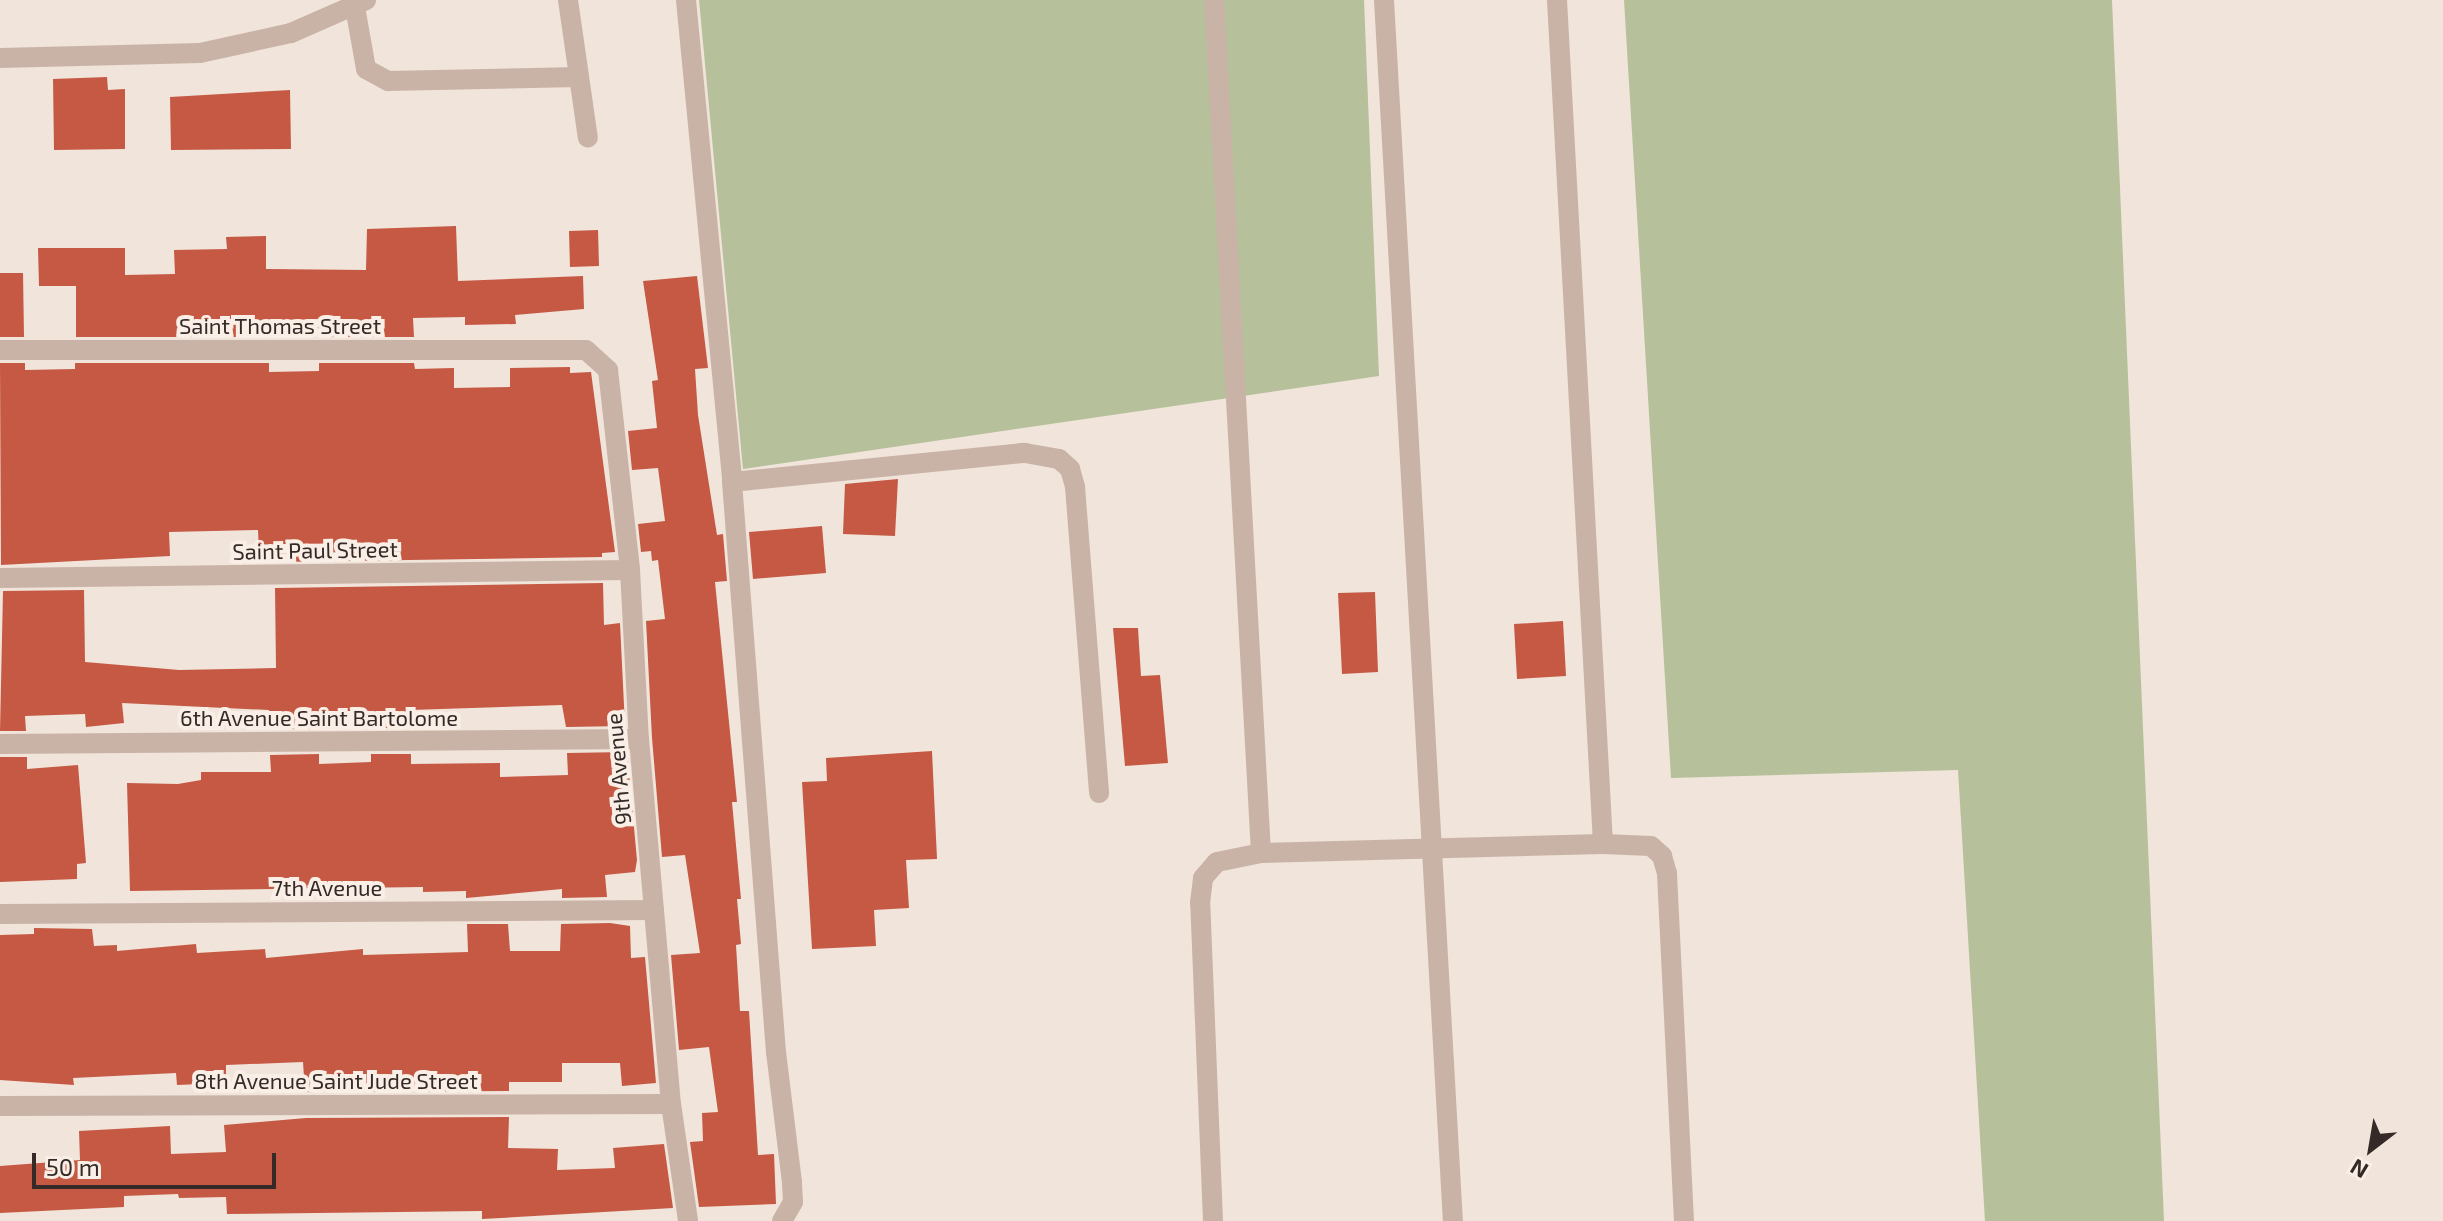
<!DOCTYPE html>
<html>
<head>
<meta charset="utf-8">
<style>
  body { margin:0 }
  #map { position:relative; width:2443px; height:1221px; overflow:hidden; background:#f1e4da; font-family:"Exo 2",sans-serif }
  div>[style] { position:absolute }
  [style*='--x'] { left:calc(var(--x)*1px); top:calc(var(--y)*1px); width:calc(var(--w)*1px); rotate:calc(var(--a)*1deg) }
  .green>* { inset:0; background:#b6c09a }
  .building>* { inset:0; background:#c55944 }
  .minor>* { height:20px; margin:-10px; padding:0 10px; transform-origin:10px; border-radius:10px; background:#c9b3a6 }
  span { translate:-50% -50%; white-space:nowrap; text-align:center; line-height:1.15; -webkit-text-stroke:8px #f9efe6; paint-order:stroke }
  .street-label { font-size:22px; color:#352a27 }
  .north { position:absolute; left:2331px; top:1109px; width:80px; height:80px; -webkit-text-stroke:6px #f9efe6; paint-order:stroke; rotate:211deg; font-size:22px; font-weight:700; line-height:32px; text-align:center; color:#352a27 }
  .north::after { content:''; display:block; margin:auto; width:28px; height:36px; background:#352a27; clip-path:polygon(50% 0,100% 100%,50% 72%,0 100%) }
  .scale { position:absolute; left:32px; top:1153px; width:244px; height:36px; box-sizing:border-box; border:4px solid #352a27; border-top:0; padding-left:10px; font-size:24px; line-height:28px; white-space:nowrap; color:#352a27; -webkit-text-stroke:6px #f9efe6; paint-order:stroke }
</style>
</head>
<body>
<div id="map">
  <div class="green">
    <div style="clip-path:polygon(699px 0,1364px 0,1379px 376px,743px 469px)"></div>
    <div style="clip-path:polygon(1624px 0,2112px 0,2164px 1221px,1985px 1221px,1958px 770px,1671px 778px)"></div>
  </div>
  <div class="building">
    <div style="clip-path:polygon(107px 77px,108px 90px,125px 89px,125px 149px,54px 150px,53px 79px)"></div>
    <div style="clip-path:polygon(290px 90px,291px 149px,171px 150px,170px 97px)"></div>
    <div style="clip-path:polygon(456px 226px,458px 281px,583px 276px,584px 309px,515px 315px,516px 324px,465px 325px,465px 317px,413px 318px,414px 337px,318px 337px,318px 319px,268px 321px,268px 337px,76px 337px,76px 286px,39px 286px,38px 248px,125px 248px,125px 275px,175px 274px,174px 250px,227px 249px,226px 237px,266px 236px,266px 269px,366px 270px,367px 229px)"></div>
    <div style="clip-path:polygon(598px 230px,599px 266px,570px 267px,569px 231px)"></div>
    <div style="clip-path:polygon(0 273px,23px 273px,24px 337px,0 337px)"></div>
    <div style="clip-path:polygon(697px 276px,708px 368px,695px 369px,698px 415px,717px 535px,723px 534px,727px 581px,715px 582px,737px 802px,732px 802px,741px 899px,737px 899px,741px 944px,736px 945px,740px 1011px,749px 1011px,758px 1155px,774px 1154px,776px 1204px,699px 1207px,690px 1142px,703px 1141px,702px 1113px,718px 1112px,709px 1047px,679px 1050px,671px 955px,700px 953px,685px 855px,662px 857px,652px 738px,646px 621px,665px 619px,658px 560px,652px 561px,651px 551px,641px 552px,638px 524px,665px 521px,658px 468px,632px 470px,628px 431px,657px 428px,652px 381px,658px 380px,643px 281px)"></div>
    <div style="clip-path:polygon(0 363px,25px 363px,25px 370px,75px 369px,75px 363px,269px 363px,269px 372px,319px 371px,319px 363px,414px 363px,415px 369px,454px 368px,454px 388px,510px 387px,510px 368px,570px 367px,570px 373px,591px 372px,615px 552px,602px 553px,602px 557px,274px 562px,274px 553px,259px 553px,258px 530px,169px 532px,170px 556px,1px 565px)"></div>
    <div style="clip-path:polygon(898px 479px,895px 536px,843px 534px,845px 484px)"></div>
    <div style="clip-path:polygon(822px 526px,826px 573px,753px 579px,749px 532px)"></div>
    <div style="clip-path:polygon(603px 583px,604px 625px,620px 623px,625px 726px,566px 727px,562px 705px,410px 710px,410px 728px,370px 728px,370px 711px,317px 712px,318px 729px,270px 729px,269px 710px,122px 703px,124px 723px,86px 727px,85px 714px,25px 716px,26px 731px,0 731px,3px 591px,84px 590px,85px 662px,179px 670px,276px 668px,275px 588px)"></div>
    <div style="clip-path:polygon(1375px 592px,1378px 672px,1342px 674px,1338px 593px)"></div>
    <div style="clip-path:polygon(1563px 621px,1566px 676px,1517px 679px,1514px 624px)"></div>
    <div style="clip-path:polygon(1113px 628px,1138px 628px,1141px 676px,1160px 675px,1168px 763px,1125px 766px)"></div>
    <div style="clip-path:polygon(932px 751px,937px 859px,906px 860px,909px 908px,874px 910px,876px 946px,812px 949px,802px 782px,827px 781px,826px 758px)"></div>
    <div style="clip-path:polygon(627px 752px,637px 860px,635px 872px,605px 875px,607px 897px,562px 898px,562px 889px,466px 898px,466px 891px,423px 892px,423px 887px,130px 891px,127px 783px,178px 784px,201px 780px,201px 772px,271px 772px,270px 755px,319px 754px,319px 764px,371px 762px,371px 754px,411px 754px,411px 764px,500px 763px,500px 777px,568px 775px,567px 753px)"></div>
    <div style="clip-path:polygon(0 757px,27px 757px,27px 769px,78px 765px,86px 863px,77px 864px,77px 879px,0 882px)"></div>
    <div style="clip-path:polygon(610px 923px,630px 926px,631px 958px,645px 957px,656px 1083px,622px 1086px,620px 1063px,562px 1063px,562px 1082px,509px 1082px,509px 1091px,305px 1092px,303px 1062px,226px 1065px,226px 1083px,177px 1085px,176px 1073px,73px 1078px,74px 1085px,0 1080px,0 935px,34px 934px,34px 928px,92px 929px,94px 946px,117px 945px,117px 951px,196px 944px,197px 953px,265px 949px,266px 958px,363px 949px,363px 955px,468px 952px,467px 924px,508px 924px,510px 951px,560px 951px,561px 924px)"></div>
    <div style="clip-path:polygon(509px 1117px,508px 1148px,558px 1149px,557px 1170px,615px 1168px,613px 1148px,664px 1144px,673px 1208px,482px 1219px,482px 1211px,227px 1214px,226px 1197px,179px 1198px,178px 1194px,124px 1196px,124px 1207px,0 1213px,0 1166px,80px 1160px,79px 1131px,170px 1126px,171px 1154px,226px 1152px,224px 1125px,306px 1118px)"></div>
  </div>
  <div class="minor">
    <div style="--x:568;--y:0;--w:139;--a:81.8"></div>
    <div style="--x:686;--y:0;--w:484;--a:84.5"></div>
    <div style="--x:732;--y:482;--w:572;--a:85.59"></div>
    <div style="--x:776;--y:1052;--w:132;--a:83"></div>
    <div style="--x:792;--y:1183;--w:19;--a:87"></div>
    <div style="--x:793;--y:1202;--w:22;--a:120"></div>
    <div style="--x:1384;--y:0;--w:1223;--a:86.77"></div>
    <div style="--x:1557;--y:0;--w:845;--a:86.88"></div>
    <div style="--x:1603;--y:844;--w:48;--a:2.4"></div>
    <div style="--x:1651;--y:846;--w:15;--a:42"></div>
    <div style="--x:1662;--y:856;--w:19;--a:74"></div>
    <div style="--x:1667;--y:874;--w:347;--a:87.2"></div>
    <div style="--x:355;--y:7;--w:63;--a:79.9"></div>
    <div style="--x:366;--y:69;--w:25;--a:29"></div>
    <div style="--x:388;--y:81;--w:191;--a:-1.2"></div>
    <div style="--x:0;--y:58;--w:200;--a:-1.4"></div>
    <div style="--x:200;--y:53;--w:93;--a:-12.4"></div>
    <div style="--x:291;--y:33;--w:82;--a:-23.7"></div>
    <div style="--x:0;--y:350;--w:586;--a:0"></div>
    <div style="--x:586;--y:350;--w:30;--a:42"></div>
    <div style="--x:608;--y:370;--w:201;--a:83.7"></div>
    <div style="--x:630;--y:570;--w:169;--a:87"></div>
    <div style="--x:639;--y:739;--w:366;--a:85"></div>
    <div style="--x:671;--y:1104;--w:118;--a:81.7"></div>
    <div style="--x:732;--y:482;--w:294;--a:-5.7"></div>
    <div style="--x:1025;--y:453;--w:35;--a:10"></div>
    <div style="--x:1059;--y:459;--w:15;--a:42"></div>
    <div style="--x:1070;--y:469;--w:19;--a:74"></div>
    <div style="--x:1075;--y:487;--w:307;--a:85.5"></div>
    <div style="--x:0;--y:578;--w:630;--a:-0.73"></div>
    <div style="--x:0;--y:744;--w:639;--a:-0.45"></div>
    <div style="--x:1261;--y:853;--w:342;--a:-1.5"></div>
    <div style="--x:0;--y:914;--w:654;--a:-0.35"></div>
    <div style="--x:0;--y:1106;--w:671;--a:-0.17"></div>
    <div style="--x:1213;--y:1221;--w:318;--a:-92.3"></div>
    <div style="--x:1200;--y:903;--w:25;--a:-83"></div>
    <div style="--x:1203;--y:878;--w:21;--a:-49"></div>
    <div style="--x:1217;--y:862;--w:45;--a:-11.6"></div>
    <div style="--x:1261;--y:853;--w:854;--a:-93.15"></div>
  </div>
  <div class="street-label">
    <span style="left:280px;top:326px">Saint Thomas Street</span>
    <span style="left:315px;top:550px;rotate:-1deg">Saint Paul Street</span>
    <span style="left:319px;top:718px">6th Avenue Saint Bartolome</span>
    <span style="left:618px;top:769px;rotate:-95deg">9th Avenue</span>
    <span style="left:327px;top:888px">7th Avenue</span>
    <span style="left:336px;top:1081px">8th Avenue Saint Jude Street</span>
  </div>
  <div class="north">N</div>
  <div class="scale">50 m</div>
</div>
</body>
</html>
